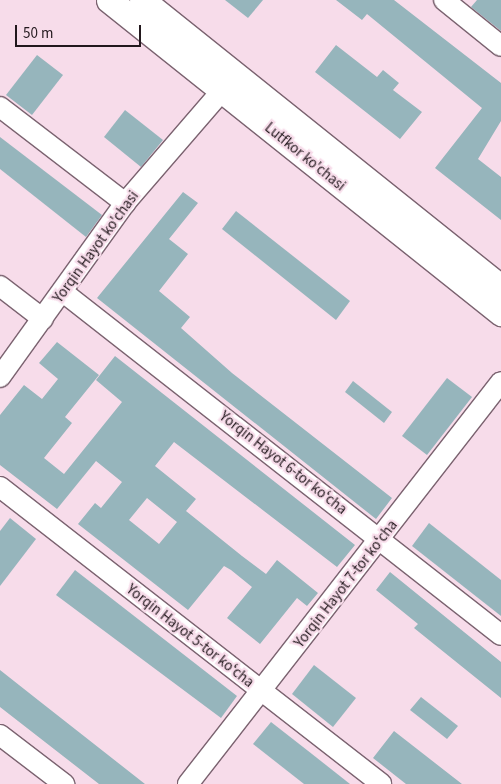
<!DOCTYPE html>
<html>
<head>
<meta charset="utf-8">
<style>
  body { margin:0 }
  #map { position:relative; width:501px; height:784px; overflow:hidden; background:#f7dcea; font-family:"Source Sans 3",sans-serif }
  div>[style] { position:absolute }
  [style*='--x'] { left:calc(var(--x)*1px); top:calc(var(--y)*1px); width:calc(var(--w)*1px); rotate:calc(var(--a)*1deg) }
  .building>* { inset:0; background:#96b5bc }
  .roads { filter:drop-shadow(1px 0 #7b6370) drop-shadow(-1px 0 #7b6370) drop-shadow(0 1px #7b6370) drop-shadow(0 -1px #7b6370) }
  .minor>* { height:20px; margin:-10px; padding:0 10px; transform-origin:10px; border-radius:10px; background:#fff }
  .major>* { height:25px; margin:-12.5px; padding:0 12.5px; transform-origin:12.5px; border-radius:12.5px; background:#fff }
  span { translate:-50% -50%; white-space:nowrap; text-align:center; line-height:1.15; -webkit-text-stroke:4.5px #f7dcea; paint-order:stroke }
  .street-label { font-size:15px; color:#22181d }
  .scale { position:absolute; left:15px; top:25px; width:126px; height:22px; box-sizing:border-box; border:2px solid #22181d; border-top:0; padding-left:6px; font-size:15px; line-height:18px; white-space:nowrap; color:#22181d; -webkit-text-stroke:4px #f7dcea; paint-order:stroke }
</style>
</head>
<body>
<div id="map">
  <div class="building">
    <div style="clip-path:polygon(225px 0,263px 0,248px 18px)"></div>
    <div style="clip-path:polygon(336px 0,394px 0,501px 83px,501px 121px,478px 159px,501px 177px,501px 220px,435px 168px,482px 108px,367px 14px,362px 20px)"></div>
    <div style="clip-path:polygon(477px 0,501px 0,501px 31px,471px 7px)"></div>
    <div style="clip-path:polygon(336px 45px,377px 77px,383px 70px,399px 83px,393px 90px,422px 112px,400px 139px,315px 72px)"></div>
    <div style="clip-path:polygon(37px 55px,63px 75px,32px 115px,6px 95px)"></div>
    <div style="clip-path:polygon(125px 110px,163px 140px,141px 167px,104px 137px)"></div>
    <div style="clip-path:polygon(0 137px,102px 215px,86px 237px,0 169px)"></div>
    <div style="clip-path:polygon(183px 192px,198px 203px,169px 239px,188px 254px,159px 291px,190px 317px,181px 328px,232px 373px,392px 498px,376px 519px,97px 298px)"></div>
    <div style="clip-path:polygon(236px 211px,350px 301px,336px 320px,222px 229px)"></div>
    <div style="clip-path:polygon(evenodd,57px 342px,99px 375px,65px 417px,72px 423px,44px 458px,64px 474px,122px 402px,96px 380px,115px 356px,355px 545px,337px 567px,174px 442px,155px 466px,196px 499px,186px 511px,242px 556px,266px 574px,277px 560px,318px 593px,307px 606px,297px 598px,260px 644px,227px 618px,252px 587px,231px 570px,224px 566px,188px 610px,78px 524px,95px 503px,101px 508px,122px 482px,96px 461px,57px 509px,0 465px,0 415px,24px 385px,42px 399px,58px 379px,39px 363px,57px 342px,147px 498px,177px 522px,159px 544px,129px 520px,147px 498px)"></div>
    <div style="clip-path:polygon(447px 378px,472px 397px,427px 455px,402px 436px)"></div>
    <div style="clip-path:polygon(353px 381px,392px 412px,384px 423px,345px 392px)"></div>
    <div style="clip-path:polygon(10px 518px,36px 539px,0 586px,0 531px)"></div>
    <div style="clip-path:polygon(429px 523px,501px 580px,501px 616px,412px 546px)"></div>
    <div style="clip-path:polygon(75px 570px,237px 696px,221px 718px,56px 595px)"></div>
    <div style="clip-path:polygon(390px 572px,501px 662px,501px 698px,414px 628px,418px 624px,376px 590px)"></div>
    <div style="clip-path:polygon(314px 665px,356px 698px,333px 727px,292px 694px)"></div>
    <div style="clip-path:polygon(0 670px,38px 700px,145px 784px,99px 784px,0 707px)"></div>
    <div style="clip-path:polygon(421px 697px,458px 726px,447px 739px,410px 710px)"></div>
    <div style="clip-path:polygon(271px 722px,312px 754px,350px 784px,304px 784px,253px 744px)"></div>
    <div style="clip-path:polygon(394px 731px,435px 763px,462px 784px,406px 784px,373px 758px)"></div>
  </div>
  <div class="roads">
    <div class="minor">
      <div style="--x:444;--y:0;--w:73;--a:38.9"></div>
      <div style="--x:0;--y:107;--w:158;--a:37.5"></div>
      <div style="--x:0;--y:286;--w:54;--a:37.5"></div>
      <div style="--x:63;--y:292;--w:556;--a:38.06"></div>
      <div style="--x:0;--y:377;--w:214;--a:-54.3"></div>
      <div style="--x:125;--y:203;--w:164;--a:-49.2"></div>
      <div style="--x:0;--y:487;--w:483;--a:37.9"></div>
      <div style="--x:0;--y:735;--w:81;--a:37.4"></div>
      <div style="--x:188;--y:784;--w:509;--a:-52.1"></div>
    </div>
    <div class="major">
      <div style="--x:109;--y:0;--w:502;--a:38.61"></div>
      <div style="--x:142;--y:0;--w:460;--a:38.7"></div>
    </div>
  </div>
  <div class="street-label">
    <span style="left:305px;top:157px;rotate:39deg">Lutfkor ko'chasi</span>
    <span style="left:96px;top:247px;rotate:-54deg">Yorqin Hayot ko'chasi</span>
    <span style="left:283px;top:463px;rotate:38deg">Yorqin Hayot 6-tor koʻcha</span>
    <span style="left:346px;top:584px;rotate:-52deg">Yorqin Hayot 7-tor koʻcha</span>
    <span style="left:190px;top:636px;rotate:38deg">Yorqin Hayot 5-tor koʻcha</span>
  </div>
  <div class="scale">50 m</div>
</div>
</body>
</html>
